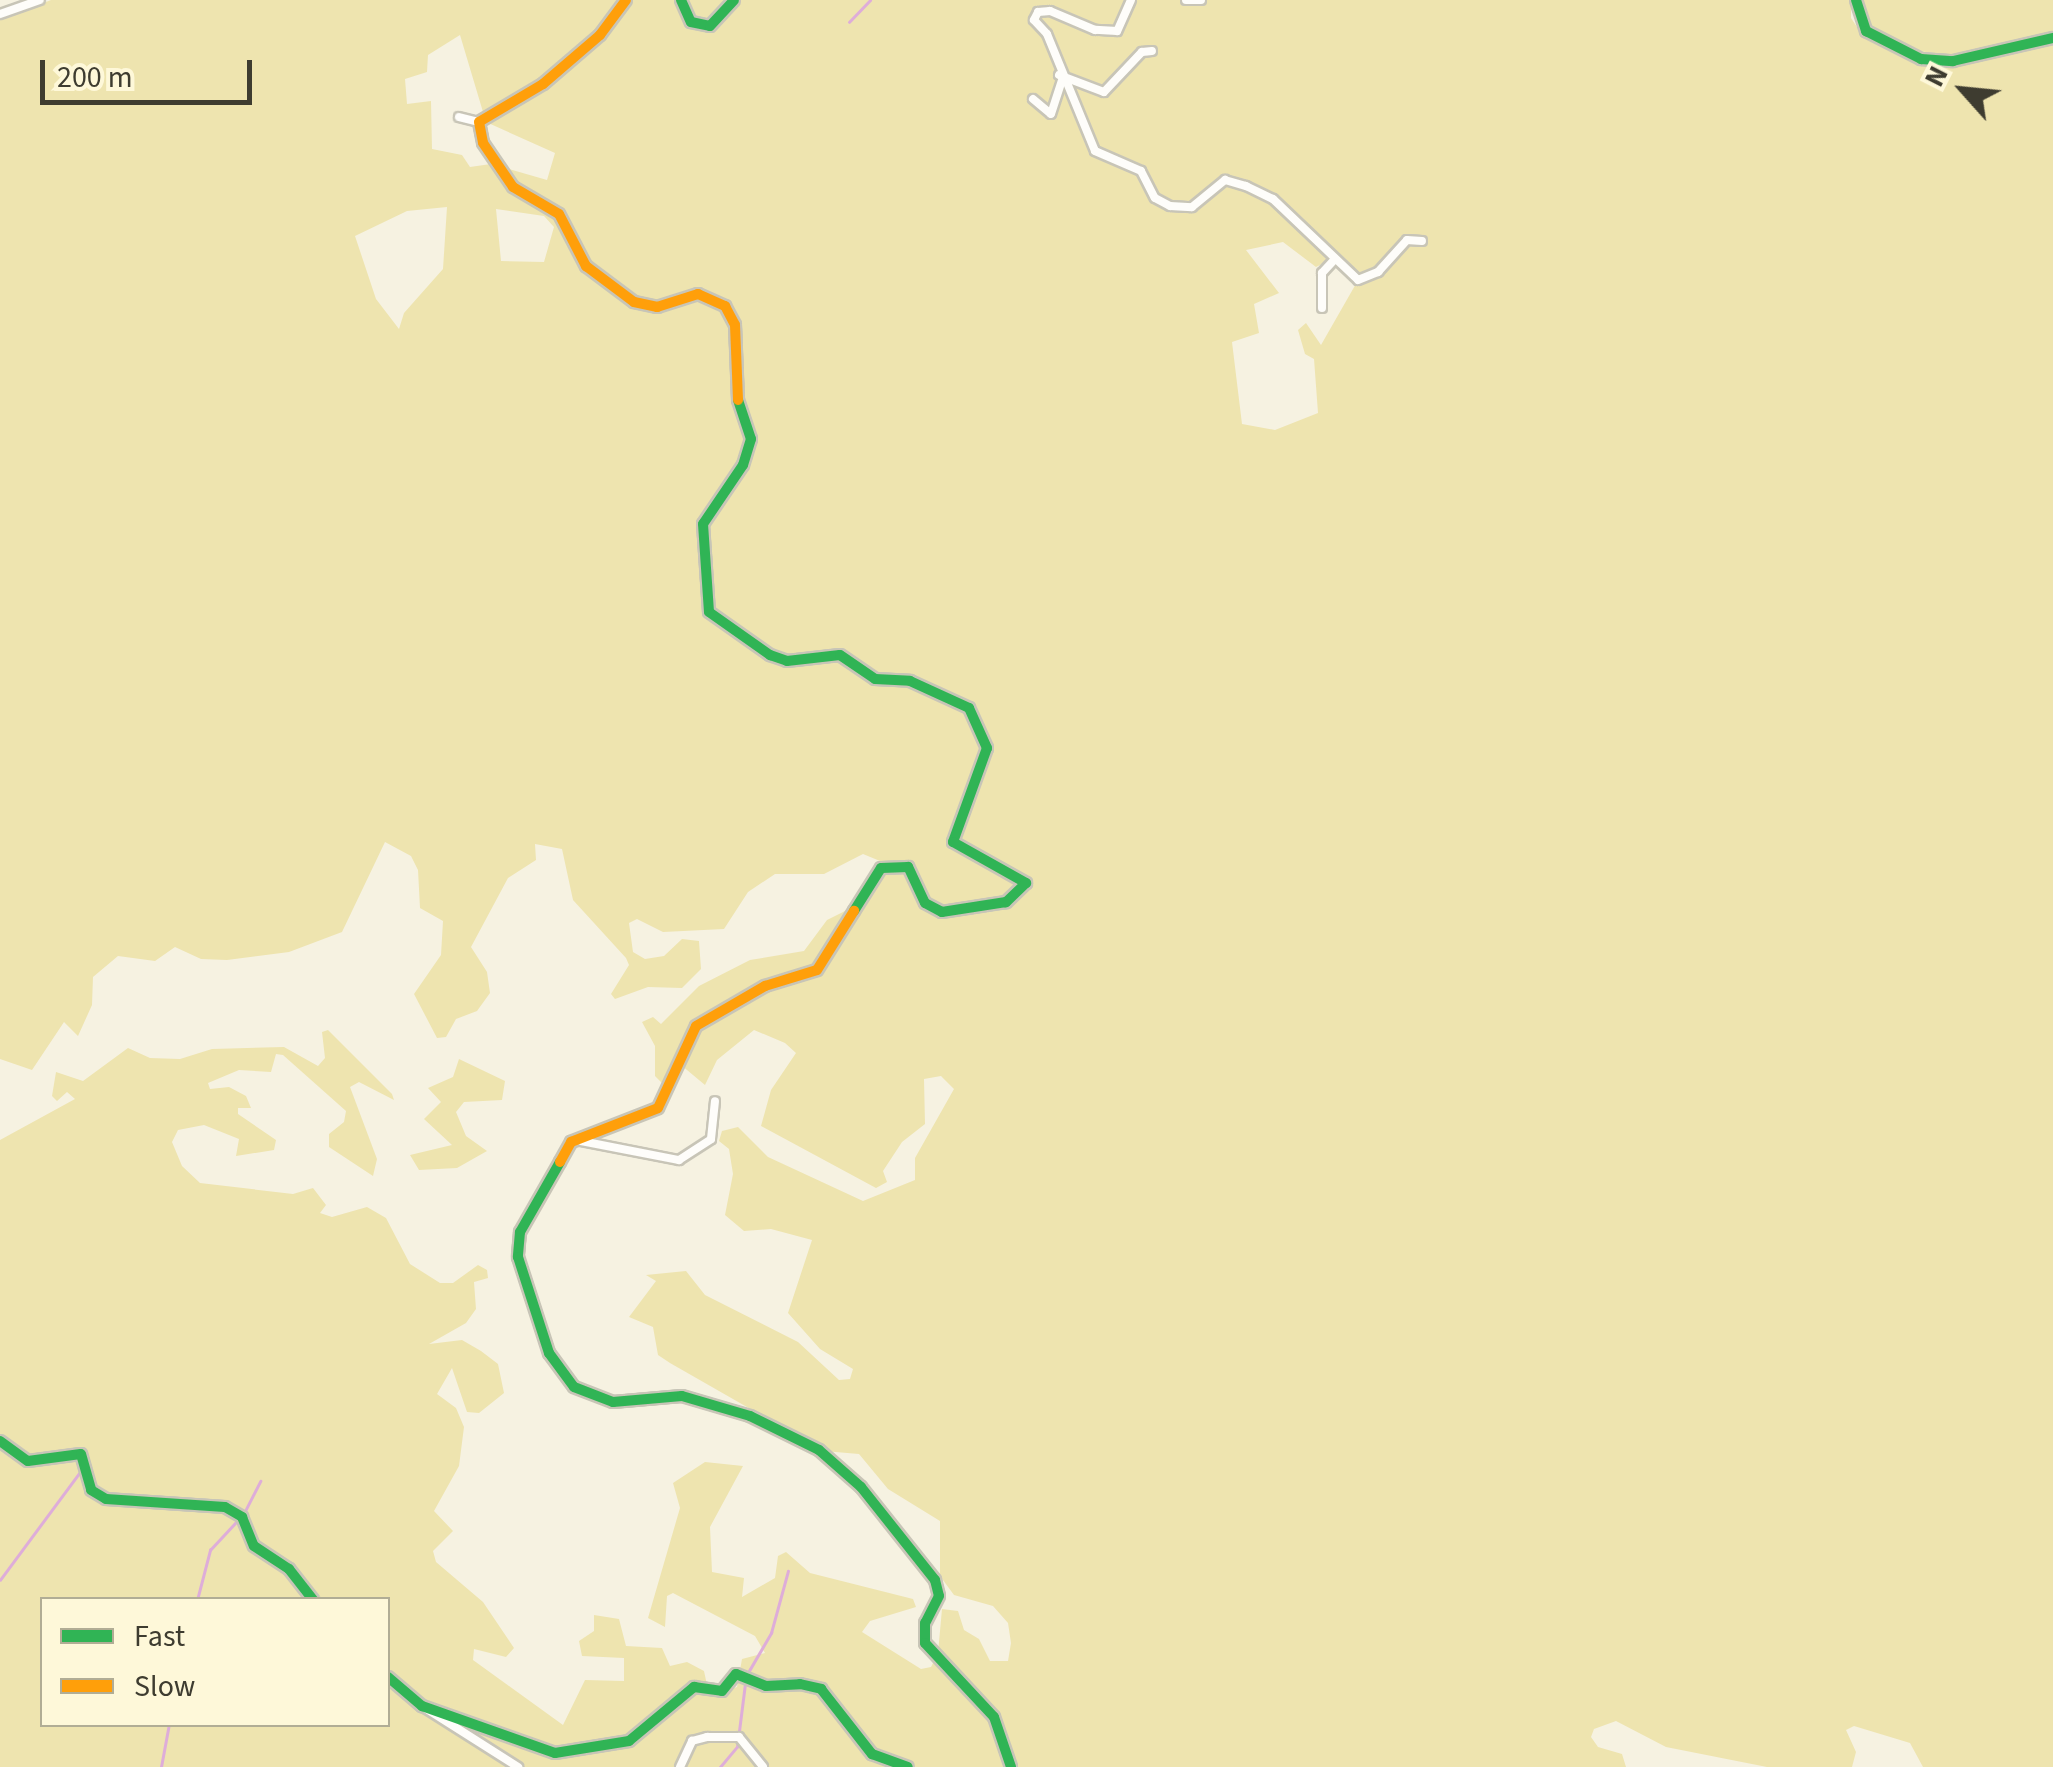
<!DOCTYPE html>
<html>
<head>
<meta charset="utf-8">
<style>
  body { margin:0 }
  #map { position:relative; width:2053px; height:1767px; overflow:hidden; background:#f6f2e1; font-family:"Source Sans 3",sans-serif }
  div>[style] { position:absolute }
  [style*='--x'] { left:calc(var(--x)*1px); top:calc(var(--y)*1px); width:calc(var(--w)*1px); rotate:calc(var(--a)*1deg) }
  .green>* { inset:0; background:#eee4af }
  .stream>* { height:2.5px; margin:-1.25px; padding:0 1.25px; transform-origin:1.25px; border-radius:1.25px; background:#deadd9 }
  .roads { filter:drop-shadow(2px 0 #c8c5b7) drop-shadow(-2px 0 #c8c5b7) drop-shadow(0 2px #c8c5b7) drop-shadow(0 -2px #c8c5b7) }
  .street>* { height:8px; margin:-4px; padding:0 4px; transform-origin:4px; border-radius:4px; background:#fefdfa }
  .fast>* { height:10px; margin:-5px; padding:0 5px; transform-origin:5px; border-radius:5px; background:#30b455 }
  .slow>* { height:10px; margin:-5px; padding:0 5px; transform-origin:5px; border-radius:5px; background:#ff9f0a }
  span { translate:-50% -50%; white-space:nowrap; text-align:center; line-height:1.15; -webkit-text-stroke:9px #fef8d9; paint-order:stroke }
  .legend { position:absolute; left:40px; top:1597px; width:350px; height:130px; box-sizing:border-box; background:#fef8d9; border:2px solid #b1ad95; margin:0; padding:12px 18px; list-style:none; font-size:30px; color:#3e3c30 }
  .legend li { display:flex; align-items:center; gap:20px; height:50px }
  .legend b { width:50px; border:2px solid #b1ad95 }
  .north { position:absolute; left:1913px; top:40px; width:100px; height:100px; -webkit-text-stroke:8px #fef8d9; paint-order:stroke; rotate:297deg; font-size:28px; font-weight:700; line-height:40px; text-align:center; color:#3e3c30 }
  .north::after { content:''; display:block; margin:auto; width:35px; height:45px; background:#3e3c30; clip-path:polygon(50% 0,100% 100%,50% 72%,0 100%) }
  .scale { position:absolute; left:40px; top:60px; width:212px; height:45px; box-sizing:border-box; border:5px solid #3e3c30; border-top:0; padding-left:12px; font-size:30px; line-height:35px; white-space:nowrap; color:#3e3c30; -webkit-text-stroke:8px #fef8d9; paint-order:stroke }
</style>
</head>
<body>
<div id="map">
  <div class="green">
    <div style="clip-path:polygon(evenodd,51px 0,1851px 0,1851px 18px,1863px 36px,1917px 61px,1965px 64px,2053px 43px,2053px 1767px,1923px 1767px,1910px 1743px,1854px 1726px,1846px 1730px,1856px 1752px,1852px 1767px,1767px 1767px,1666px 1747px,1616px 1721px,1594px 1729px,1591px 1737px,1598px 1747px,1622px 1754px,1626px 1767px,0 1767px,0 1140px,75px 1099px,67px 1092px,57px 1101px,52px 1096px,56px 1072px,83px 1081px,128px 1048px,150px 1058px,180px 1059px,212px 1049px,284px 1047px,318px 1066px,325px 1058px,322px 1032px,328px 1030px,392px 1094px,394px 1100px,359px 1082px,350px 1087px,377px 1159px,373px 1176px,329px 1147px,329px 1134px,344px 1122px,346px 1111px,283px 1055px,276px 1054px,271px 1072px,239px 1070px,208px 1083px,210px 1089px,229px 1087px,246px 1096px,251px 1108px,238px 1108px,238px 1114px,276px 1140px,274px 1150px,236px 1156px,239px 1139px,204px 1125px,178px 1130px,172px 1142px,182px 1166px,200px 1183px,293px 1194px,313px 1188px,326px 1205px,320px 1213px,332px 1217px,367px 1207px,386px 1218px,410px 1264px,440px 1283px,453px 1283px,478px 1265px,487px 1270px,488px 1278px,474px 1282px,476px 1309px,466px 1323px,429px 1344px,462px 1340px,481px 1351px,498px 1364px,504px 1393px,479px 1413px,467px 1412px,452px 1368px,437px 1394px,456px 1408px,464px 1427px,459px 1466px,434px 1511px,453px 1531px,433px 1551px,436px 1562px,483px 1602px,514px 1648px,506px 1657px,474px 1649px,473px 1660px,563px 1725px,585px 1680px,624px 1681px,624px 1658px,582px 1656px,579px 1641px,594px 1631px,594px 1615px,619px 1619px,626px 1646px,662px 1648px,670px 1666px,687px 1662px,704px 1671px,707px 1685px,726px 1691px,737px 1687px,742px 1659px,765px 1653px,755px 1636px,673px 1593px,667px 1596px,665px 1627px,648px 1618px,680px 1508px,673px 1483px,705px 1462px,743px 1466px,710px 1527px,712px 1572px,744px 1578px,742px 1597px,775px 1578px,778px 1556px,786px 1552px,810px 1573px,913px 1599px,916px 1607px,870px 1621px,862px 1632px,921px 1669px,931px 1667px,938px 1653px,942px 1609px,958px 1611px,964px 1630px,979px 1639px,990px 1661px,1008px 1661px,1011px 1643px,1008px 1623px,993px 1606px,954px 1595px,940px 1576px,940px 1521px,888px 1489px,859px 1454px,824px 1451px,670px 1363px,658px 1355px,653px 1327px,629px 1317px,656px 1281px,646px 1275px,686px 1271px,705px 1295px,798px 1342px,839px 1380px,850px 1379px,853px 1369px,820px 1349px,788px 1313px,812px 1240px,771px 1229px,744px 1231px,725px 1215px,733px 1174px,729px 1149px,719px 1141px,722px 1131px,738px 1127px,768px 1157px,863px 1201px,915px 1180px,915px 1158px,954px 1089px,941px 1076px,924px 1079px,925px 1124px,902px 1142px,883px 1171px,887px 1182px,876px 1188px,761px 1126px,771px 1090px,796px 1053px,785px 1043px,754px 1030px,717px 1060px,705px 1085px,675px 1060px,662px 1083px,655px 1076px,655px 1046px,642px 1022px,653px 1017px,661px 1024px,699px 986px,750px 960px,804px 951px,827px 920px,851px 908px,880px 861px,863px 854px,824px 874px,775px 874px,748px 892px,724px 929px,663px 932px,637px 919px,629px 923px,633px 952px,645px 959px,664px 956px,682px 939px,699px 941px,701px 969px,682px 988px,648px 987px,615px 999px,611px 994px,629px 965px,626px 958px,573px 900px,562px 849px,535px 844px,536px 860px,508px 878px,471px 947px,487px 972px,490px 993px,477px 1011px,456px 1019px,446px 1037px,437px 1038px,414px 994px,441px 955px,443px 921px,420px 908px,418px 870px,411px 856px,385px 842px,342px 932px,289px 952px,227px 960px,201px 959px,175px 947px,155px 961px,118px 956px,93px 977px,92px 1005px,78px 1036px,64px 1022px,32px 1070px,0 1059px,0 20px,51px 0,460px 35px,486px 122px,555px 153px,547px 180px,491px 164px,470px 167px,462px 155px,432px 149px,431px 101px,407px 104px,405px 79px,427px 72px,428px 55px,460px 35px,51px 0,447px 207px,443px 269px,404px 313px,399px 329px,376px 299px,355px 236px,407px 211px,447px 207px,51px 0,496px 209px,544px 216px,554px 227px,544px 262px,501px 261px,496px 209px,51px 0,1283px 242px,1316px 267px,1334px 258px,1357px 282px,1321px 345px,1306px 323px,1298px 330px,1305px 354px,1314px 359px,1318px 413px,1275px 430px,1242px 424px,1232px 342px,1259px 333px,1254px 304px,1279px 293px,1246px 250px,1283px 242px,51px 0,42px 1600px,388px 1600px,388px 1724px,42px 1724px,42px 1600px)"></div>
    <div style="clip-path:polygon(1859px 0,2053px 0,2053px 34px,1959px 56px,1918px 51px,1866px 25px)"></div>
    <div style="clip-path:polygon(459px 1059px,505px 1081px,502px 1100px,464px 1102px,456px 1112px,466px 1136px,487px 1151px,457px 1168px,419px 1170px,410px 1155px,452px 1145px,424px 1119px,441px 1102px,428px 1088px,453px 1077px)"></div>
  </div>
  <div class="stream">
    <div style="--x:849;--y:22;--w:30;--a:-46"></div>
    <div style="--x:243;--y:1515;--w:38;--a:-63"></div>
    <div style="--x:0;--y:1580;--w:134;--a:-53.5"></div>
    <div style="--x:197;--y:1600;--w:52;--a:-75.4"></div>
    <div style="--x:210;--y:1550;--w:40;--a:-47"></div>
    <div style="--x:746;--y:1676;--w:50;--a:-59.8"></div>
    <div style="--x:771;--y:1633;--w:64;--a:-74.7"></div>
    <div style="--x:161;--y:1767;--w:44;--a:-79.5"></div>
    <div style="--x:720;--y:1767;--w:26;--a:-50"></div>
    <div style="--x:737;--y:1747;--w:64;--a:-82.8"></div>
  </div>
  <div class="roads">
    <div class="street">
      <div style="--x:1131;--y:0;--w:34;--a:114"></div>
      <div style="--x:1117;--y:31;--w:22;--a:-177"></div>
      <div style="--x:1095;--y:30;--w:49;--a:-157.1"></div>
      <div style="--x:1050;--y:11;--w:12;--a:175"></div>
      <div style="--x:1038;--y:12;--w:9;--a:117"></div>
      <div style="--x:1034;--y:20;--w:19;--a:47"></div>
      <div style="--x:1047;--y:34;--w:126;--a:67.7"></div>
      <div style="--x:1095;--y:151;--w:50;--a:23.5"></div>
      <div style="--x:1141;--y:171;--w:30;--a:63"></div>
      <div style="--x:1155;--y:198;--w:17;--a:28"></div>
      <div style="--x:1170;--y:206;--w:22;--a:3"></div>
      <div style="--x:1192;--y:207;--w:43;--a:-39.3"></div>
      <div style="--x:1225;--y:180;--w:22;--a:16"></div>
      <div style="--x:1246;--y:186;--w:30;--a:26"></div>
      <div style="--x:1273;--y:199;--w:117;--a:43.6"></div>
      <div style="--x:1358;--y:280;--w:22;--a:-22"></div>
      <div style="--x:1378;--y:272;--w:43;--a:-47.8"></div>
      <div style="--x:1407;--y:240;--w:15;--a:4"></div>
      <div style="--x:1186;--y:0;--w:15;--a:0"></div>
      <div style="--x:0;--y:14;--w:42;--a:-19.3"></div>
      <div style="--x:1059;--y:75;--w:48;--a:20.7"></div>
      <div style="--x:1104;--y:92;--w:55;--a:-46.5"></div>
      <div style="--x:1142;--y:52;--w:10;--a:-6"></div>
      <div style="--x:1033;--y:99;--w:23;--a:40"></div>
      <div style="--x:1051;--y:114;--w:35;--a:-72"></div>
      <div style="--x:459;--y:117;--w:21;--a:14"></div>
      <div style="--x:1322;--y:308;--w:35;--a:-90"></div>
      <div style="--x:1322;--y:273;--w:16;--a:-47"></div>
      <div style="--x:581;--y:1141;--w:100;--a:11"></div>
      <div style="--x:679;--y:1160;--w:38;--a:-33"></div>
      <div style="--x:711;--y:1139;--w:38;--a:-84"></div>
      <div style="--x:422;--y:1706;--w:114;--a:32.4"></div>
      <div style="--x:680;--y:1767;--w:29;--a:-65"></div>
      <div style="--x:692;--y:1741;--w:16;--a:-15"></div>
      <div style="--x:707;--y:1737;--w:32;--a:0"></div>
      <div style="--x:739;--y:1737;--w:38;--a:51"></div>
    </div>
    <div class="fast">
      <div style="--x:681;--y:0;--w:24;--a:66"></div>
      <div style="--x:691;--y:22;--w:19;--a:12"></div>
      <div style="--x:710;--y:26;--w:35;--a:-47"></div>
      <div style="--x:1856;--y:0;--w:33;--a:72"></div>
      <div style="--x:1866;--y:31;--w:62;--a:27"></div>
      <div style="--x:1921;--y:59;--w:32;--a:4"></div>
      <div style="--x:1953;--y:61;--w:103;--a:-13"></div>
      <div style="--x:738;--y:400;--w:41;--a:71.6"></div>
      <div style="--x:751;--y:439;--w:27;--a:107"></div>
      <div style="--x:743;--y:465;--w:71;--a:124.1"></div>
      <div style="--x:703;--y:524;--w:88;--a:86.1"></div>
      <div style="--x:709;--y:612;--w:75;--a:35.2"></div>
      <div style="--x:770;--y:655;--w:18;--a:19"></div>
      <div style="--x:787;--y:661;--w:53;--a:-6.5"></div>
      <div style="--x:840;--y:655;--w:42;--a:34.4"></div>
      <div style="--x:875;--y:679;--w:35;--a:3"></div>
      <div style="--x:910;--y:681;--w:65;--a:24.6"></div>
      <div style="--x:969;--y:708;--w:44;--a:65.8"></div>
      <div style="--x:987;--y:748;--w:100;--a:109.9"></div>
      <div style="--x:953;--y:842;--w:84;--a:29.3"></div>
      <div style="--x:1026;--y:883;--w:28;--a:136"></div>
      <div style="--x:1006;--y:902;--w:65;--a:171.1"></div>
      <div style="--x:942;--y:912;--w:19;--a:-152"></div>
      <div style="--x:925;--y:903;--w:40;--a:-115"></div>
      <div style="--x:908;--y:867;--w:27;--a:178"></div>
      <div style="--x:881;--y:868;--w:51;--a:122.1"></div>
      <div style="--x:560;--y:1162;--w:81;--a:119.7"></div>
      <div style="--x:520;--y:1232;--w:25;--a:95"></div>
      <div style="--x:518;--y:1257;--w:101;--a:72.1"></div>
      <div style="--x:549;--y:1353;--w:42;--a:53.7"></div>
      <div style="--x:574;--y:1387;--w:42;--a:21"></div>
      <div style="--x:613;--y:1402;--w:69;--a:-5"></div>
      <div style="--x:682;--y:1396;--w:71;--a:16.4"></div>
      <div style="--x:750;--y:1416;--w:77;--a:26.2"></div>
      <div style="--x:819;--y:1450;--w:56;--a:41.4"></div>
      <div style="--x:861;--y:1487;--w:119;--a:51.5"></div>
      <div style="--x:935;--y:1580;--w:16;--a:76"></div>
      <div style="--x:939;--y:1596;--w:30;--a:117"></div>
      <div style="--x:925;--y:1623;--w:20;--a:90"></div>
      <div style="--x:925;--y:1643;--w:101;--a:47"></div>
      <div style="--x:994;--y:1717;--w:53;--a:71.2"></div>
      <div style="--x:0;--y:1441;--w:34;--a:36"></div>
      <div style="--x:28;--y:1461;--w:53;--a:-7.5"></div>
      <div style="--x:81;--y:1454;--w:37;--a:74"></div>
      <div style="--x:91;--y:1490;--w:17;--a:31"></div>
      <div style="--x:106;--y:1499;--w:119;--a:3.8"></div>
      <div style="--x:225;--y:1507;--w:20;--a:30"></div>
      <div style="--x:242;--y:1517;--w:31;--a:68"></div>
      <div style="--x:254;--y:1546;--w:42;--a:33.3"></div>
      <div style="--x:289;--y:1569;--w:39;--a:52"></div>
      <div style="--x:388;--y:1677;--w:45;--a:40.5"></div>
      <div style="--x:422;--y:1706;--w:141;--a:19.5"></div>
      <div style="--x:555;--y:1753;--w:75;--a:-9.2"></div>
      <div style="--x:629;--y:1741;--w:85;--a:-39.7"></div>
      <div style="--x:694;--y:1687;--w:28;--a:8"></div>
      <div style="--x:722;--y:1691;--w:22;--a:-51"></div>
      <div style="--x:736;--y:1674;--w:32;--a:22"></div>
      <div style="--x:766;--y:1686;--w:34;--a:-3"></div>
      <div style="--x:800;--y:1684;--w:22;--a:13"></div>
      <div style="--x:821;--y:1689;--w:83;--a:51.9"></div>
      <div style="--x:872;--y:1754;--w:38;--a:20"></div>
    </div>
    <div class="slow">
      <div style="--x:626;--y:0;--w:44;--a:126.6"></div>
      <div style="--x:600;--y:35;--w:75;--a:139.3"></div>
      <div style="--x:543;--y:84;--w:74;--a:149.3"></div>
      <div style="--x:479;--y:122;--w:21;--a:79"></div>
      <div style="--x:483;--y:143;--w:53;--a:55.7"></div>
      <div style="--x:513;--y:187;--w:53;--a:30.4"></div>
      <div style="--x:559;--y:214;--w:59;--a:62.6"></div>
      <div style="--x:586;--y:266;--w:60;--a:36.9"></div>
      <div style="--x:634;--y:302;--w:24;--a:12"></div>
      <div style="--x:657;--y:307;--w:43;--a:-17.6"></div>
      <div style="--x:698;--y:294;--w:30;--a:24"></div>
      <div style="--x:725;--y:306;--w:21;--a:62"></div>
      <div style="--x:735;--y:325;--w:75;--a:87.7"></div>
      <div style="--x:560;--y:1162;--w:23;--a:-61"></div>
      <div style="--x:571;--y:1142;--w:93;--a:-21.3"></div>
      <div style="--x:658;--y:1108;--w:90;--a:-65.1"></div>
      <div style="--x:696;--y:1026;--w:80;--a:-30.1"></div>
      <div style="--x:765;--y:986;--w:54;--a:-17.1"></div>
      <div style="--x:817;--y:970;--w:70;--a:-57.9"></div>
    </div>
  </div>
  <ul class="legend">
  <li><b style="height:12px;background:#30b455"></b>Fast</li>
  <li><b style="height:12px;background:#ff9f0a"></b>Slow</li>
  </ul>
  <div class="north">N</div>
  <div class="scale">200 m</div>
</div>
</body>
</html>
